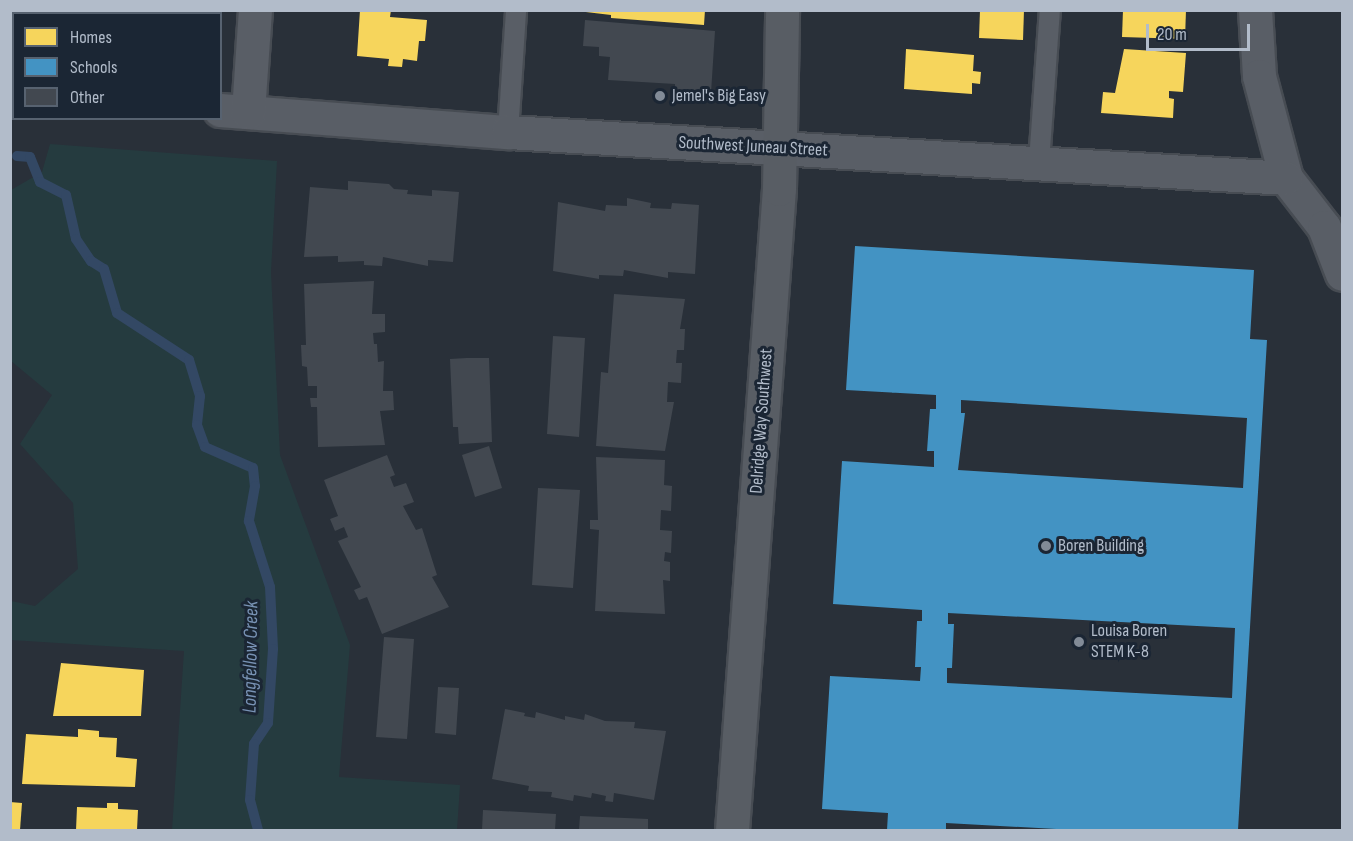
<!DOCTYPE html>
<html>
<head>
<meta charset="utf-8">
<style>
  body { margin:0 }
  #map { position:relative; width:1353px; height:841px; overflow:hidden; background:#293039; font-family:"Sofia Sans Condensed",sans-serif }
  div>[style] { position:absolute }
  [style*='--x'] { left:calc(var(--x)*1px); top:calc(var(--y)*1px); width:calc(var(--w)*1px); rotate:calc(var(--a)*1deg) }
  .green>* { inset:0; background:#253b3f }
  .homes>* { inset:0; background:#f6d55c }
  .schools>* { inset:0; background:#4393c3 }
  .stream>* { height:10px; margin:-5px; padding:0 5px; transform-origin:5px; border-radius:5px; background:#334864 }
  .building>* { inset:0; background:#424850 }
  .roads { filter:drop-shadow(2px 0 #474c53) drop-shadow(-2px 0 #474c53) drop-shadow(0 2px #474c53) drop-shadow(0 -2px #474c53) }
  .service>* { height:20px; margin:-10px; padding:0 10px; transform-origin:10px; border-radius:10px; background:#595e66 }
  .minor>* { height:33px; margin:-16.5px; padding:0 16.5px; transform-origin:16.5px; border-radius:16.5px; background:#595e66 }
  .secondary>* { height:33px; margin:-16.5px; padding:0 16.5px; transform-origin:16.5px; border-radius:16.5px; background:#585d64 }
  .dots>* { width:16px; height:16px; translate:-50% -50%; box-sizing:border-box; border:3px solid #1b2634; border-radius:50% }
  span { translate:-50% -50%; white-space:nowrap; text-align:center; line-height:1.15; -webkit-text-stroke:6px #1b2634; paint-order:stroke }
  .poi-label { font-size:18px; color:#b2bcca }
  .left { translate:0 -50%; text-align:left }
  .street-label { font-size:18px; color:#b2bcca }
  .water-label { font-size:20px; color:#7892b4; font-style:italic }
  .frame { position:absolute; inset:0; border:12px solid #b2bcca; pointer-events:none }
  .legend { position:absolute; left:12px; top:12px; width:210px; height:108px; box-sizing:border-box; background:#1b2634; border:2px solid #576270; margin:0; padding:8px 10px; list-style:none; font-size:18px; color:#b2bcca }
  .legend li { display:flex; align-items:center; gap:12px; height:30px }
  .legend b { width:30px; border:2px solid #576270 }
  .scale { position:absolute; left:1146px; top:24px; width:104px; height:27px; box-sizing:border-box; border:3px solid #b2bcca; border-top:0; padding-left:8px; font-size:18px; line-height:21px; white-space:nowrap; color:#b2bcca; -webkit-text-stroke:4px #1b2634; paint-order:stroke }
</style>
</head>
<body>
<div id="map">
  <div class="green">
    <div style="clip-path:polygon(50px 144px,277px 161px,271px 272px,280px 455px,350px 645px,339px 777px,460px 785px,457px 830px,172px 830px,184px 651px,11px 640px,11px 601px,35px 606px,78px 569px,73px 503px,20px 444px,52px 395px,11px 361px,11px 190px,42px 172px)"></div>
  </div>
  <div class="homes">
    <div style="clip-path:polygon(117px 10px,172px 10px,117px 14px)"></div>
    <div style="clip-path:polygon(360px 10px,391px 10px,390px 17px,427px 20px,425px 41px,419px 41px,417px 61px,403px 59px,402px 67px,388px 66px,389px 59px,357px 56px)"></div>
    <div style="clip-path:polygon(569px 10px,705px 10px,704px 25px,611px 18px,611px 15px)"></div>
    <div style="clip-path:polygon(980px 10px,1024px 10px,1023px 40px,979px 38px)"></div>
    <div style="clip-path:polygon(1123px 10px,1186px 10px,1185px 39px,1122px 37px)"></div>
    <div style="clip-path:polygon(906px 49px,974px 55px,973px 71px,981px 72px,980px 84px,972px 83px,972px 94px,904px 89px)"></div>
    <div style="clip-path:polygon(1124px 49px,1186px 53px,1183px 92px,1169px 91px,1169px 98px,1174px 99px,1173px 118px,1101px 113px,1103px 92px,1115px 93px)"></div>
    <div style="clip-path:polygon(61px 663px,144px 670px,141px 716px,53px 716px)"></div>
    <div style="clip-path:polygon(78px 729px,99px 731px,99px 737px,117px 738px,116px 757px,137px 759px,135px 787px,22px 784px,26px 734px,78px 737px)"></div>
    <div style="clip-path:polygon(10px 802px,22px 803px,20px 830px,10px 830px)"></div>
    <div style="clip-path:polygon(107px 803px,118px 803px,118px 809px,138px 810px,137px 830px,76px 830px,77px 807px,107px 808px)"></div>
  </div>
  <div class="schools">
    <div style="clip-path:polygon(evenodd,855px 246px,1254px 270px,1250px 339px,1267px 340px,1238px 830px,1074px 830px,946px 823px,946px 830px,887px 830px,888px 813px,822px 809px,830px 676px,920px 681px,921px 667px,915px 667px,917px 621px,922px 621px,922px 610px,833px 604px,842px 461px,934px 467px,934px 451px,927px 451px,930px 409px,936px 409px,936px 395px,846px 390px,855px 246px,961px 400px,1247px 418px,1243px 488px,958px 470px,965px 413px,961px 413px,961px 400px,855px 246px,948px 613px,1235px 628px,1232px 698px,947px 683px,947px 668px,952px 668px,954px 624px,948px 624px,948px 613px)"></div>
  </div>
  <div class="stream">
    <div style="--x:12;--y:50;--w:40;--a:-88.6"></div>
    <div style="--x:17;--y:156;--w:13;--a:4"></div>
    <div style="--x:30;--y:157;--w:27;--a:68"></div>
    <div style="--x:40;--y:182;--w:29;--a:27"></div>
    <div style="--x:66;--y:195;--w:45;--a:77.2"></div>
    <div style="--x:76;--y:239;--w:27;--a:56"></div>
    <div style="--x:91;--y:261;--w:15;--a:32"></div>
    <div style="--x:104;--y:269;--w:46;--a:73.5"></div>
    <div style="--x:117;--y:313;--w:86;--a:33.1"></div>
    <div style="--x:189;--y:360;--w:38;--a:73"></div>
    <div style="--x:200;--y:396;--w:29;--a:96"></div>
    <div style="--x:197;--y:425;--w:23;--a:70"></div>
    <div style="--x:205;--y:447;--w:52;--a:23.6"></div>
    <div style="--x:253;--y:468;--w:18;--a:84"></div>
    <div style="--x:255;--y:486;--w:36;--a:100"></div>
    <div style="--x:249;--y:521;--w:69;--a:72.3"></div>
    <div style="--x:270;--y:587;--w:62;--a:87.2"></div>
    <div style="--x:273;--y:649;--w:74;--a:93.9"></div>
    <div style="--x:268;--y:723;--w:25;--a:124"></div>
    <div style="--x:254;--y:744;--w:56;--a:94.1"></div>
    <div style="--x:250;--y:800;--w:31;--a:75"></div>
  </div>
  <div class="building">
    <div style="clip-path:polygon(585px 20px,715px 31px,711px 93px,675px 91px,675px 84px,608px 80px,610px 57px,599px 56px,599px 47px,583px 46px)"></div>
    <div style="clip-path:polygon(348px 181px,389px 184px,394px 189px,408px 190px,407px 194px,432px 196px,432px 190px,459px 192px,453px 262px,428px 260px,428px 266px,383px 257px,382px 266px,364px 265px,364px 261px,338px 262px,338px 256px,304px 257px,310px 187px,348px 190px)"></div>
    <div style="clip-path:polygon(627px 198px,651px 203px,650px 208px,671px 209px,672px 203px,699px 205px,695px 274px,668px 272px,668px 278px,624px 270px,623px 276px,599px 275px,599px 279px,553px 271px,558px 202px,605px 211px,606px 205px,627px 206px)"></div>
    <div style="clip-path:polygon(374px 281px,372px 314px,385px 314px,385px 332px,373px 333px,374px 344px,377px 344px,378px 362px,384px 361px,383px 391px,393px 391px,394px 410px,380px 411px,385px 445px,318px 447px,317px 407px,311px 407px,310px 398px,317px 398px,317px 386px,308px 386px,307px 367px,302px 366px,301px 345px,306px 345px,304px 284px)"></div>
    <div style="clip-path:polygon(614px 294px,685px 299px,680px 329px,685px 329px,684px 350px,677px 350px,676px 363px,682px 363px,681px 383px,668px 382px,667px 402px,674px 402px,665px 451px,596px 446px,601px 372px,608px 373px)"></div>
    <div style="clip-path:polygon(553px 336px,585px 338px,579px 437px,547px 434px)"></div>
    <div style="clip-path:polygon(467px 358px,489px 358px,492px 442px,459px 444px,458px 427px,453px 427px,450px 359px)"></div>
    <div style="clip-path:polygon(489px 446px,502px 488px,475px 497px,462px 455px)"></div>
    <div style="clip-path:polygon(387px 455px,395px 475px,390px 477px,394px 487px,406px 483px,414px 502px,403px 506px,416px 530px,422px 528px,437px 575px,432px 577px,449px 607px,382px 634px,367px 597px,359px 600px,354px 590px,361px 587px,338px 541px,348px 537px,344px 527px,335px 531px,330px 519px,338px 516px,324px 480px)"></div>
    <div style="clip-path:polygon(596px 457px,665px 460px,664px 485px,672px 486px,671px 511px,661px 510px,660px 530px,672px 531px,671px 553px,665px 552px,664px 561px,670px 562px,670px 581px,663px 580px,665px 614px,595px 611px,599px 530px,590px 529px,590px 520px,598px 520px)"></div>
    <div style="clip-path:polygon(538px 488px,580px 490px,573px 588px,532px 585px)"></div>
    <div style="clip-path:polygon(384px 637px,414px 639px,407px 739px,376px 737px)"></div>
    <div style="clip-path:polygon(438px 687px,459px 688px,456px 735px,435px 733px)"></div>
    <div style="clip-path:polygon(505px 709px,525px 713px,524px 716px,535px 718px,536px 712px,565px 720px,565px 716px,584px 720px,585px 714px,605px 721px,635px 722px,634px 728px,666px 731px,654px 800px,614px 793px,613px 802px,605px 801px,606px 796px,592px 793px,591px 798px,574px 795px,573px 801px,551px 797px,552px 792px,528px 791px,529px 786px,492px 779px)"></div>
    <div style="clip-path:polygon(483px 810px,556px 814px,555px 830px,482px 830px)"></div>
    <div style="clip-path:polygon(580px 816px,648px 819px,648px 830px,579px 830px)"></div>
  </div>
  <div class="roads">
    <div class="service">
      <div style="--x:508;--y:132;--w:122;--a:-86.2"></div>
      <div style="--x:1039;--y:162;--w:152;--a:-85.9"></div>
    </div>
    <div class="minor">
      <div style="--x:1255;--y:10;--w:66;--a:86.5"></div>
      <div style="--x:1259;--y:76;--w:106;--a:75.2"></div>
      <div style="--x:1286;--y:178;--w:62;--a:52.2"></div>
      <div style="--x:1324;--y:227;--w:50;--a:69"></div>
      <div style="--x:10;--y:96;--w:4;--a:14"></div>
      <div style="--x:220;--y:110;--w:289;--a:4.4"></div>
      <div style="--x:508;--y:132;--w:779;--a:3.38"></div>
      <div style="--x:248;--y:112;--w:102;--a:-86.1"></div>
    </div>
    <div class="secondary">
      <div style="--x:732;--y:830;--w:643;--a:-85.81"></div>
      <div style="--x:779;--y:189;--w:179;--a:-89"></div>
    </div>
  </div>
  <div class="dots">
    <div style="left:660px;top:96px;background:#828b97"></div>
    <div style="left:1046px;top:546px;background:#828b97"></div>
    <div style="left:1079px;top:642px;background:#828b97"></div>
  </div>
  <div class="poi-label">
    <span class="left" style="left:672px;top:96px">Jemel's Big Easy</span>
    <span class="left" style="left:1058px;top:546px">Boren Building</span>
    <span class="left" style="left:1091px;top:642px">Louisa Boren<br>STEM K-8</span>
  </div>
  <div class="street-label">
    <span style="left:753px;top:147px;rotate:3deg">Southwest Juneau Street</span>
    <span style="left:762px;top:421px;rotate:-86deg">Delridge Way Southwest</span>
  </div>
  <div class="water-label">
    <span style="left:251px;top:657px;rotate:-89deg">Longfellow Creek</span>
  </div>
  <div class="frame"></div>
  <ul class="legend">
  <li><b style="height:16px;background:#f6d55c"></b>Homes</li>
  <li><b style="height:16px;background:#4393c3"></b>Schools</li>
  <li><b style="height:16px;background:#424850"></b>Other</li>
  </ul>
  <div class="scale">20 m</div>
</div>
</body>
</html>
